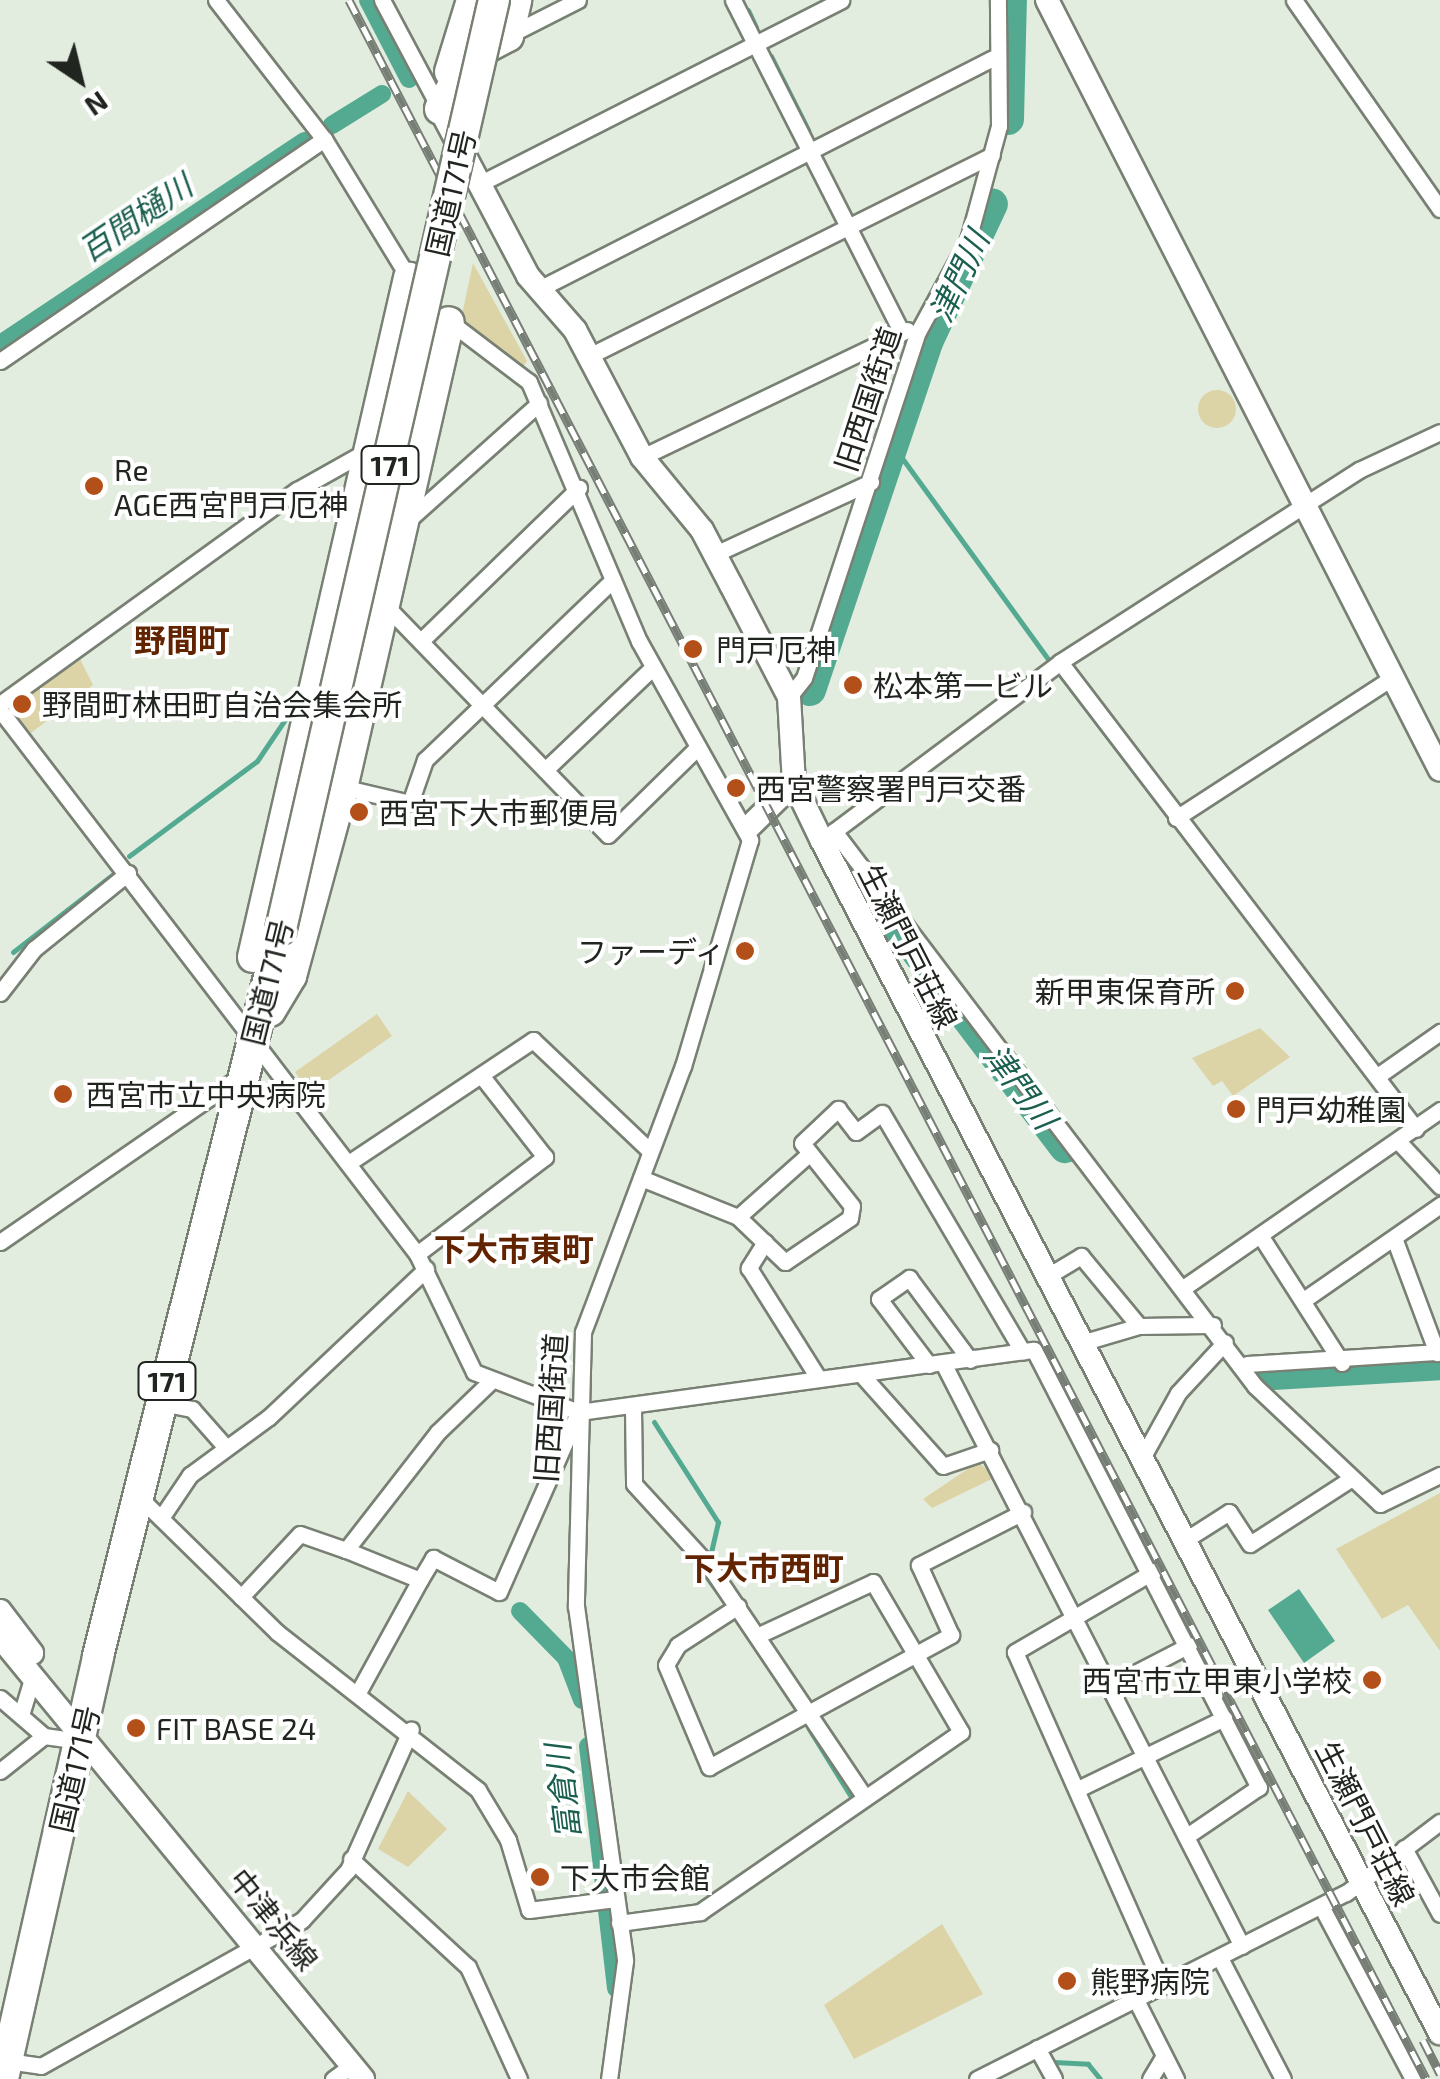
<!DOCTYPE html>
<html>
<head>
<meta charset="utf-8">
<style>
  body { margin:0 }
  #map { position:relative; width:1440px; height:2079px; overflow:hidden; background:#e3eddf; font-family:"Exo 2","Noto Sans JP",sans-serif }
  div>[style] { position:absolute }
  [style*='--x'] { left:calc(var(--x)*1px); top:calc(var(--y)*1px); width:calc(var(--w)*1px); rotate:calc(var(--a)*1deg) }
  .green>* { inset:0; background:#dcd4a6 }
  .round { border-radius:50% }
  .water>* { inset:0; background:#54aa91 }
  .stream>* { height:5px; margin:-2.5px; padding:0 2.5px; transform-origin:2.5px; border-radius:2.5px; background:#54aa91 }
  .canal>* { height:18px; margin:-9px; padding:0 9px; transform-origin:9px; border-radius:9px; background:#54aa91 }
  .river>* { height:32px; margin:-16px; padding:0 16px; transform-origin:16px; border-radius:16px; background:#54aa91 }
  .roads { filter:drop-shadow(2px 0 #788074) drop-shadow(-2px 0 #788074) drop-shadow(0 2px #788074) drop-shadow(0 -2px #788074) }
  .street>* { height:15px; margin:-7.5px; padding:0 7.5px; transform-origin:7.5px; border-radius:7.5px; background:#fff }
  .secondary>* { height:22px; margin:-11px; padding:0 11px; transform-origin:11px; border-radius:11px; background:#fff }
  .highway>* { height:30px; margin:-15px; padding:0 15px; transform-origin:15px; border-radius:15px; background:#fff }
  .rail>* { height:9px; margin-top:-4.5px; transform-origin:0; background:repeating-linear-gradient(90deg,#fff 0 15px,#777e75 0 30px); box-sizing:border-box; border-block:2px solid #777e75 }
  .bridges { filter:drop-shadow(2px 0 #788074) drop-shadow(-2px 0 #788074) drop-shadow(0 2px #788074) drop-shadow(0 -2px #788074) }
  .highway-bridge>* { height:30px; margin:-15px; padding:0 15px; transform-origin:15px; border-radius:15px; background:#fff }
  .dots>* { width:28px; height:28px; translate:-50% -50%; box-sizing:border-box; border:5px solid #fff; border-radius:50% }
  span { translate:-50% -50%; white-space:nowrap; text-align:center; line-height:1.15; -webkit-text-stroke:8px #fff; paint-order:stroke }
  .shield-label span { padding:2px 8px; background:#fff; border:2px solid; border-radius:8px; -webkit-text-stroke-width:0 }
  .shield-label { font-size:28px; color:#21251f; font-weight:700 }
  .street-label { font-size:30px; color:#21251f }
  .poi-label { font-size:30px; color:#21251f }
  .left { translate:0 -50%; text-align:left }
  .right { translate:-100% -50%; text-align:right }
  .water-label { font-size:32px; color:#1b5f4e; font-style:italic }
  .neighbourhood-label { font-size:32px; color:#622300; font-weight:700 }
  .north { position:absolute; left:30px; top:30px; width:100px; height:100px; -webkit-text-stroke:8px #fff; paint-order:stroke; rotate:145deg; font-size:28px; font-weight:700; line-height:40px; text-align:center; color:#21251f }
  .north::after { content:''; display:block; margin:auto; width:35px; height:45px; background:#21251f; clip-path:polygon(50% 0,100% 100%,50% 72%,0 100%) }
</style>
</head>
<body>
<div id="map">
  <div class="green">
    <div style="clip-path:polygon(473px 263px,527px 361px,523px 367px,461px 319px)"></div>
    <div class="round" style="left:1198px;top:390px;width:38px;height:38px"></div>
    <div style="clip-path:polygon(79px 657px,93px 685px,31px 733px,18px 717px,32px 706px,24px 694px)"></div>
    <div style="clip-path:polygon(377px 1014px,392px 1036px,310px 1093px,295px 1072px)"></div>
    <div style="clip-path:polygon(1260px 1028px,1290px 1057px,1233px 1096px,1222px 1081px,1213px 1086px,1192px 1058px)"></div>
    <div style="clip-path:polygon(978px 1462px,996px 1477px,932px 1508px,923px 1499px)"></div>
    <div style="clip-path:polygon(1440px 1493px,1440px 1651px,1408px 1605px,1382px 1619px,1336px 1549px)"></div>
    <div style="clip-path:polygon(408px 1791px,447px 1829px,408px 1867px,378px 1849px)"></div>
    <div style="clip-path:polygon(942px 1924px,983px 1994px,854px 2059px,824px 2005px)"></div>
  </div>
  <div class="water">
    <div style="clip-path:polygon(1299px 1589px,1335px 1641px,1304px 1663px,1268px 1610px)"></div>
  </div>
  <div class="stream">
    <div style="--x:748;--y:10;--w:19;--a:65"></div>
    <div style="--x:771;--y:56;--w:83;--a:63.4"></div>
    <div style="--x:894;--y:447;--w:262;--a:54"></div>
    <div style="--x:1061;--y:676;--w:214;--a:52.6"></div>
    <div style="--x:129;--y:856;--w:159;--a:-36.6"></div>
    <div style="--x:257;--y:761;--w:59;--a:-56"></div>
    <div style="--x:13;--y:952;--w:132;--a:-37.9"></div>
    <div style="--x:654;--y:1422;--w:119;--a:57.4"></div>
    <div style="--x:718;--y:1522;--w:35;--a:103"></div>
    <div style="--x:703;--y:1572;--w:32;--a:54"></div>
    <div style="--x:809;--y:1729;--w:78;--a:58.2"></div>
    <div style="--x:1054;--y:2062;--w:34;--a:3"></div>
    <div style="--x:1088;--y:2064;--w:19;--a:51"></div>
  </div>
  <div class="canal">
    <div style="--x:368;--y:0;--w:89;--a:62.6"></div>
    <div style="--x:332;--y:125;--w:59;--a:-31.8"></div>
    <div style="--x:0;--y:344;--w:366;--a:-33.7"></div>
    <div style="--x:520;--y:1611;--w:66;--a:45.6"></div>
    <div style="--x:566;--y:1658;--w:45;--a:69.1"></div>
    <div style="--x:588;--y:1746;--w:244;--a:83.4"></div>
  </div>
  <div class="river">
    <div style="--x:1008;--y:119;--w:119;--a:-88.6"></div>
    <div style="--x:810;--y:690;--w:369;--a:-71.4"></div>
    <div style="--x:928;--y:340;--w:150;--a:-64.8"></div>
    <div style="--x:845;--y:856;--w:365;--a:52.9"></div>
    <div style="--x:1257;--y:1375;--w:183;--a:-3.4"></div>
  </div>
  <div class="roads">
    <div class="street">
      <div style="--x:216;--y:0;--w:176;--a:52.2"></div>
      <div style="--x:324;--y:139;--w:165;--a:58.6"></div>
      <div style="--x:382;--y:0;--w:123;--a:62"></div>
      <div style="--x:733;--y:0;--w:367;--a:63.1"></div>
      <div style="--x:1294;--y:0;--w:255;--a:55.1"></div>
      <div style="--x:511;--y:34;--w:75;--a:-26.9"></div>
      <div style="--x:481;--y:183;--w:404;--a:-26.9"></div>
      <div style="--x:539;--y:289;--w:509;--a:-26.97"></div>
      <div style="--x:446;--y:319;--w:104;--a:37.2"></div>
      <div style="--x:529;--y:382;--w:281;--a:67"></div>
      <div style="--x:639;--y:641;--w:228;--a:60.8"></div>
      <div style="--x:750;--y:840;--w:236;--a:106.5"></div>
      <div style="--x:683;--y:1066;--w:284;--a:110.6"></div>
      <div style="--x:583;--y:1332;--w:274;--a:91.5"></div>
      <div style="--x:576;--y:1606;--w:358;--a:82.1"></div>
      <div style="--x:625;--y:1961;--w:119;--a:97.7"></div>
      <div style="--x:589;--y:356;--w:450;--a:-26.5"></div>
      <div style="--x:0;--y:361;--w:393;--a:-34.4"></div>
      <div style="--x:642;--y:457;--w:294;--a:-25.6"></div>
      <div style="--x:405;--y:523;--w:180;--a:-41.8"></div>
      <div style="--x:715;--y:554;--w:172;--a:-24.8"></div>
      <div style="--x:385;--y:605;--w:320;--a:45.9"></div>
      <div style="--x:608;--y:835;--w:126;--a:-44.4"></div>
      <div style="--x:424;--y:638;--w:216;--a:-44.1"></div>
      <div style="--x:1060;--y:662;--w:587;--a:52.68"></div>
      <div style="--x:789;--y:697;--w:24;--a:-52"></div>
      <div style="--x:804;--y:678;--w:364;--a:-71.8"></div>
      <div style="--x:918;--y:332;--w:105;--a:-61.5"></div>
      <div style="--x:968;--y:240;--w:118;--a:-74.8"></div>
      <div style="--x:999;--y:126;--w:126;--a:-90.5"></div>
      <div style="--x:0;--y:704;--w:366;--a:-35.8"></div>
      <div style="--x:297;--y:490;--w:84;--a:-29.3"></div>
      <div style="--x:0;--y:710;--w:685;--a:52.53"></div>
      <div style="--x:417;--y:1254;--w:131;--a:64.2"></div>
      <div style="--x:474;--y:1372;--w:112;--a:20.9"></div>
      <div style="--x:579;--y:1412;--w:459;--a:-7.8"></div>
      <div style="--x:1034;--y:1350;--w:492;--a:62.8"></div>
      <div style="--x:1259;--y:1787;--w:87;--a:145.8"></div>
      <div style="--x:545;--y:770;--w:149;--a:-43.6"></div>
      <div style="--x:342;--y:787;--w:70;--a:13.2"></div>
      <div style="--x:410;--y:803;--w:46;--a:-70.8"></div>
      <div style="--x:425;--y:760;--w:260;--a:-43.8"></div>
      <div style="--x:1176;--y:818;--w:259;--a:-33"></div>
      <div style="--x:834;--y:831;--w:697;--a:52.82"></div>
      <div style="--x:1255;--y:1386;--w:172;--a:43.3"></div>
      <div style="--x:1380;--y:1504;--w:67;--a:-25.8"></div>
      <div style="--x:829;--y:835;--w:289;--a:-36.8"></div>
      <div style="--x:1060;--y:662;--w:355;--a:-32.7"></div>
      <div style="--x:1359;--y:470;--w:89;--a:-25.1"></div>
      <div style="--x:0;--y:993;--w:56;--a:-52.3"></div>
      <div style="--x:34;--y:949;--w:121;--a:-39"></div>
      <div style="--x:1379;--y:1075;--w:75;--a:-35.2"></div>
      <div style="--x:1398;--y:1141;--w:62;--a:47"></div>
      <div style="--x:350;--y:1162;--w:220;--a:-33.7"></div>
      <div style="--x:533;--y:1040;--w:161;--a:43.5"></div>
      <div style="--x:641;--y:1178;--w:105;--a:21.9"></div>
      <div style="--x:738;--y:1217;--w:65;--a:43.8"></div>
      <div style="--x:785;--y:1262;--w:78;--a:-34.1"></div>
      <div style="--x:850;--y:1218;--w:12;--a:-81"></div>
      <div style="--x:852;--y:1206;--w:80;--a:-128.4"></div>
      <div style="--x:802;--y:1143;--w:50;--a:-43.4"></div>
      <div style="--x:838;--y:1109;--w:29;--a:52"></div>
      <div style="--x:856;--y:1132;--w:32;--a:-36"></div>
      <div style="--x:882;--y:1113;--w:277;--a:59.5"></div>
      <div style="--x:738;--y:1217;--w:96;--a:-41.6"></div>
      <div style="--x:1260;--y:1235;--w:152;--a:57.4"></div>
      <div style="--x:1394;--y:1238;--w:123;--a:69.5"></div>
      <div style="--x:0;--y:1242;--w:290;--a:-34.6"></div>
      <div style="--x:765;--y:1242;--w:31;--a:122"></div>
      <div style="--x:749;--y:1268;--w:131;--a:57.8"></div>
      <div style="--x:417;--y:1254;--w:161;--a:-37.2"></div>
      <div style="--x:545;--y:1157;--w:104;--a:-128"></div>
      <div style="--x:1046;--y:1277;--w:41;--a:-31"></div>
      <div style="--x:1081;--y:1256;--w:91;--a:50.4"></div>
      <div style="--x:1186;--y:1286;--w:309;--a:-34.7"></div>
      <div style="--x:1305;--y:1299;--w:165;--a:-34.8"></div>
      <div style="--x:1081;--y:1343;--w:60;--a:-16.3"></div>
      <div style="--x:1139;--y:1326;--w:74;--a:-0.8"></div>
      <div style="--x:943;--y:1363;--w:655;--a:62.85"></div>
      <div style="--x:1247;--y:1364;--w:193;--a:-3.6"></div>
      <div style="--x:929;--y:1365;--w:83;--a:-127.1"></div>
      <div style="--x:879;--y:1299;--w:37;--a:-35"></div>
      <div style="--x:909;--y:1278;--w:102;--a:53.4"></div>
      <div style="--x:861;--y:1374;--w:123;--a:48.3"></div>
      <div style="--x:943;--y:1466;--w:50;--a:-18.8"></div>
      <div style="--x:161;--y:1403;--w:32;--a:11"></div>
      <div style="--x:192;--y:1409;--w:47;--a:48.5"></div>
      <div style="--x:633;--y:1408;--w:76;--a:89.2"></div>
      <div style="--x:634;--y:1484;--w:113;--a:47.5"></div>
      <div style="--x:710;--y:1567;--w:278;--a:56.1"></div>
      <div style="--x:1142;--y:1458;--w:74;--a:-61"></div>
      <div style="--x:1178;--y:1393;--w:69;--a:-47.3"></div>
      <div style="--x:139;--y:1497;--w:194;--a:44.4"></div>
      <div style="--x:278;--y:1633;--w:254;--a:38.1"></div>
      <div style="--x:478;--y:1790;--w:58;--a:59"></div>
      <div style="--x:508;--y:1840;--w:73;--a:73.3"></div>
      <div style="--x:529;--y:1910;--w:87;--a:-7.3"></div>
      <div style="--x:161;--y:1518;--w:52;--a:-56"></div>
      <div style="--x:190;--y:1475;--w:98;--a:-36.3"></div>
      <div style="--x:269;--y:1417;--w:216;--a:-43.3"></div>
      <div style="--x:1185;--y:1540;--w:52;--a:-32.5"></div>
      <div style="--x:1229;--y:1512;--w:38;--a:57"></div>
      <div style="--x:1250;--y:1544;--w:121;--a:-32.9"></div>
      <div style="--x:1154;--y:1571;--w:161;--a:149.8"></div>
      <div style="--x:1015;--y:1652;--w:365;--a:66.1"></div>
      <div style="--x:420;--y:1580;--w:26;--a:-59"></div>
      <div style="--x:433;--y:1558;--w:74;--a:27.3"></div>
      <div style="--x:499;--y:1592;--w:193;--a:-66.2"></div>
      <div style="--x:241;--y:1597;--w:86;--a:-46.9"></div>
      <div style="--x:300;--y:1534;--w:49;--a:19.2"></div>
      <div style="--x:738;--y:1606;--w:72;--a:147"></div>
      <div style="--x:678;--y:1645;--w:23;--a:121"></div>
      <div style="--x:666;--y:1665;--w:111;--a:67.1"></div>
      <div style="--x:709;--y:1767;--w:276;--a:-28.6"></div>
      <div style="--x:951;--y:1635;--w:77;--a:-114.6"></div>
      <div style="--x:919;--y:1565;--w:117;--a:-27"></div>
      <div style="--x:1110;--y:1686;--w:89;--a:-27.4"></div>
      <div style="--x:360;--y:1689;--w:124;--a:-61.2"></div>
      <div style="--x:420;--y:1580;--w:80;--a:-157.9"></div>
      <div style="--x:346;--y:1550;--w:150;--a:-52.1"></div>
      <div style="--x:438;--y:1432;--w:74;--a:-43.9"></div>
      <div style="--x:0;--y:1698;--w:58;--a:40.8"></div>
      <div style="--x:44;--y:1736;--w:37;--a:8"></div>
      <div style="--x:21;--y:1715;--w:39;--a:-73"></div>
      <div style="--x:0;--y:1771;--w:56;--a:-38.5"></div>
      <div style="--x:1082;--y:1787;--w:158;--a:-25.9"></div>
      <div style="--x:1404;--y:1848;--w:75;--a:61.4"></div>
      <div style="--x:351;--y:1859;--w:159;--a:42.7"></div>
      <div style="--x:468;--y:1967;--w:123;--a:65.5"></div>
      <div style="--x:1321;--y:1906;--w:196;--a:62"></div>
      <div style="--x:619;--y:1923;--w:82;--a:-7.7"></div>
      <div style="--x:700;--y:1912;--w:317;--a:-34.6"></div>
      <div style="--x:961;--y:1732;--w:174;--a:-120.4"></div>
      <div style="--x:873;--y:1582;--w:126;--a:155.1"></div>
      <div style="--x:1220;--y:1958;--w:136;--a:62.5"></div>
      <div style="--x:1136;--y:2000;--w:89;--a:63.1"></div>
      <div style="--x:1037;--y:2048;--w:35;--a:61"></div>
      <div style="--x:7;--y:2061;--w:34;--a:8"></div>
      <div style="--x:41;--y:2066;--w:299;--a:-29.2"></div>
      <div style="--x:302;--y:1920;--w:68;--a:-47.4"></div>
      <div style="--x:348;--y:1870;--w:154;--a:-65.9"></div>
      <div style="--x:333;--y:2079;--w:24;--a:-36"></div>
      <div style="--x:977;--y:2079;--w:413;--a:-26.8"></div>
      <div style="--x:1346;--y:1893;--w:118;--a:-37.1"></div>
      <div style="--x:1150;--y:2079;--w:27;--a:-59"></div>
    </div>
    <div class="secondary">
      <div style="--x:1047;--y:0;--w:864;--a:62.96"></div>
      <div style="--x:440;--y:109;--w:189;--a:62.2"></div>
      <div style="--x:528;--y:276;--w:72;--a:49"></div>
      <div style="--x:575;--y:330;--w:144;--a:62.2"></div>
      <div style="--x:642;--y:457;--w:94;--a:50.6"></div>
      <div style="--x:702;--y:530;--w:62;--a:62.2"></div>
      <div style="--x:731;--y:585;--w:126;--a:62.6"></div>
      <div style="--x:789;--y:697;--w:86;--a:86.7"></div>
      <div style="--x:794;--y:783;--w:64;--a:64.2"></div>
      <div style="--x:822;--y:841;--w:1343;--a:62.6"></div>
      <div style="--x:749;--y:827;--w:63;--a:-44.4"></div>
      <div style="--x:0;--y:1611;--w:53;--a:52.7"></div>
      <div style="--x:0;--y:1637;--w:572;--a:50.6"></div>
    </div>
    <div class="highway">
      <div style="--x:450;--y:72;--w:75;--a:-73"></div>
      <div style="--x:440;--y:109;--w:61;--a:-60.5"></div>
      <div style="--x:470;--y:56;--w:43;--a:-27.8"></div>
      <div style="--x:508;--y:36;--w:37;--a:-77"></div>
      <div style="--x:253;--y:957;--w:697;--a:-77.06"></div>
      <div style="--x:270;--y:1011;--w:41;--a:-59"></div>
      <div style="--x:291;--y:976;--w:186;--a:-74.7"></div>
      <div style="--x:340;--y:797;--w:487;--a:-77.1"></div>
      <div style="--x:3;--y:2079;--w:434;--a:-77.3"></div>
      <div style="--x:98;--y:1656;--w:750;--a:-75.87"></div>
    </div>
  </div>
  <div class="rail">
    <div style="--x:349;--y:0;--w:2341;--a:62.61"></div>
    <div style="--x:1423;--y:2040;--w:38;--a:63"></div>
  </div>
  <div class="bridges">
    <div class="highway-bridge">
      <div style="--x:281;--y:929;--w:953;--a:-77.09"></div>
    </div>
  </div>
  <div class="dots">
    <div style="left:94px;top:486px;background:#b3501a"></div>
    <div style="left:693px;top:649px;background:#b3501a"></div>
    <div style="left:853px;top:685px;background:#b3501a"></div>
    <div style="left:22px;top:704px;background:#b3501a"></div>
    <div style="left:736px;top:788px;background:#b3501a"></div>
    <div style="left:359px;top:812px;background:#b3501a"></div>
    <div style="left:745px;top:951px;background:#b3501a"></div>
    <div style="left:1235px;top:991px;background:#b3501a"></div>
    <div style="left:63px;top:1094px;background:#b3501a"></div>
    <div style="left:1236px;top:1109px;background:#b3501a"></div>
    <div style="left:1372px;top:1680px;background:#b3501a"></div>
    <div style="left:136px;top:1728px;background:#b3501a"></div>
    <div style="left:540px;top:1877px;background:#b3501a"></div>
    <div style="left:1067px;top:1981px;background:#b3501a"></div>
  </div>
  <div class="shield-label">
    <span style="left:390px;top:465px">171</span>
    <span style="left:167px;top:1381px">171</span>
  </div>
  <div class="street-label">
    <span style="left:450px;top:193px;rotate:-77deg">国道171号</span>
    <span style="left:867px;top:399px;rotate:-72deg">旧西国街道</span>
    <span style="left:909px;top:946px;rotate:63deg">生瀬門戸荘線</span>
    <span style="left:267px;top:982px;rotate:-76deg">国道171号</span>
    <span style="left:550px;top:1408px;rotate:-86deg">旧西国街道</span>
    <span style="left:74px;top:1769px;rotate:-77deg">国道171号</span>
    <span style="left:1366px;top:1823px;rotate:63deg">生瀬門戸荘線</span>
    <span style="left:274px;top:1919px;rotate:51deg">中津浜線</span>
  </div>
  <div class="poi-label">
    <span class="left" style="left:114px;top:486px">Re<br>AGE西宮門戸厄神</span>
    <span class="left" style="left:716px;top:649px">門戸厄神</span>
    <span class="left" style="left:873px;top:685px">松本第一ビル</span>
    <span class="left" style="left:42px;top:704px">野間町林田町自治会集会所</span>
    <span class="left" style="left:756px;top:788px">西宮警察署門戸交番</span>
    <span class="left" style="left:379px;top:812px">西宮下大市郵便局</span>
    <span class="right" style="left:725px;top:951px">ファーディ</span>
    <span class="right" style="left:1215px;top:991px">新甲東保育所</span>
    <span class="left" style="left:86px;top:1094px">西宮市立中央病院</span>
    <span class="left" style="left:1256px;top:1109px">門戸幼稚園</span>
    <span class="right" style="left:1352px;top:1680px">西宮市立甲東小学校</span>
    <span class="left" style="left:156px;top:1728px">FIT BASE 24</span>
    <span class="left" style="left:560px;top:1877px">下大市会館</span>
    <span class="left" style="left:1090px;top:1981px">熊野病院</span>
  </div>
  <div class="water-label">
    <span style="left:135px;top:217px;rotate:-34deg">百間樋川</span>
    <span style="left:958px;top:276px;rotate:-65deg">津門川</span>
    <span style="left:1021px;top:1086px;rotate:53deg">津門川</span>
    <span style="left:562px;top:1792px;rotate:-97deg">富倉川</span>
  </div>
  <div class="neighbourhood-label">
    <span style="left:182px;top:639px">野間町</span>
    <span style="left:514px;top:1248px">下大市東町</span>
    <span style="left:764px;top:1567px">下大市西町</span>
  </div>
  <div class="north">N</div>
</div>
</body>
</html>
